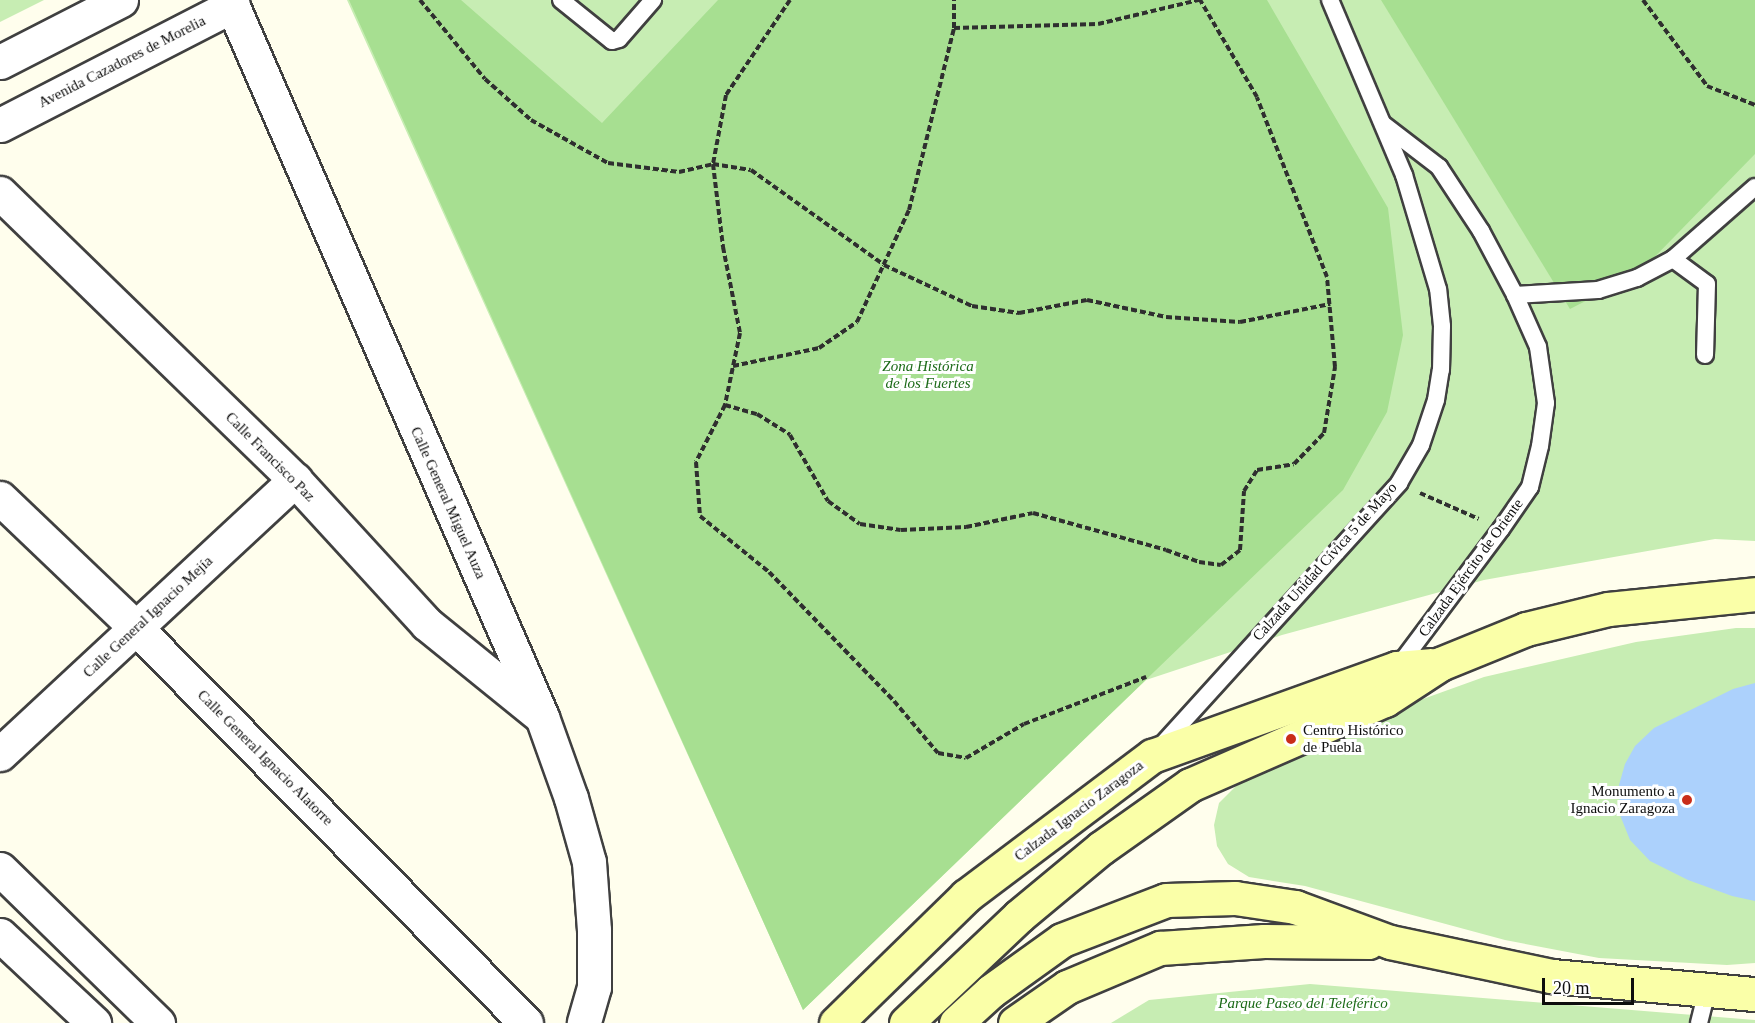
<!DOCTYPE html>
<html>
<head>
<meta charset="utf-8">
<style>
  body { margin:0 }
  #map { position:relative; width:1755px; height:1023px; overflow:hidden; background:#fffeed; font-family:"Times New Roman",serif }
  div>[style] { position:absolute }
  [style*='--x'] { left:calc(var(--x)*1px); top:calc(var(--y)*1px); width:calc(var(--w)*1px); rotate:calc(var(--a)*1deg) }
  .green>* { inset:0; background:#c7edb3 }
  .forest>* { inset:0; background:#a7df91 }
  .water>* { inset:0; background:#acd1fc }
  .path>* { height:4px; margin-top:-2px; transform-origin:0; background:repeating-linear-gradient(90deg,#2f2f2f 0 6px,transparent 0 9px) }
  .roads { filter:drop-shadow(2px 0 #404040) drop-shadow(-2px 0 #404040) drop-shadow(0 2px #404040) drop-shadow(0 -2px #404040) }
  .lane>* { height:16px; margin:-8px; padding:0 8px; transform-origin:8px; border-radius:8px; background:#fff }
  .street>* { height:33px; margin:-16.5px; padding:0 16.5px; transform-origin:16.5px; border-radius:16.5px; background:#fff }
  .secondary>* { height:33px; margin:-16.5px; padding:0 16.5px; transform-origin:16.5px; border-radius:16.5px; background:#faffa8 }
  .dots>* { width:16px; height:16px; translate:-50% -50%; box-sizing:border-box; border:3px solid #fff; border-radius:50% }
  span { translate:-50% -50%; white-space:nowrap; text-align:center; line-height:1.15; -webkit-text-stroke:6px #fff; paint-order:stroke }
  .street-label { font-size:15px; color:#0d0d0d }
  .park-label { font-size:15px; color:#1b6a17; font-style:italic }
  .poi-label { font-size:15px; color:#0d0d0d }
  .left { translate:0 -50%; text-align:left }
  .right { translate:-100% -50%; text-align:right }
  .scale { position:absolute; left:1542px; top:978px; width:92px; height:27px; box-sizing:border-box; border:3px solid #0d0d0d; border-top:0; padding-left:8px; font-size:18px; line-height:21px; white-space:nowrap; color:#0d0d0d; -webkit-text-stroke:4px #fff; paint-order:stroke }
</style>
</head>
<body>
<div id="map">
  <div class="green">
    <div style="clip-path:polygon(0 0,44px 0,0 22px)"></div>
    <div style="clip-path:polygon(347px 0,1755px 0,1755px 541px,1715px 539px,1484px 580px,1282px 635px,1146px 680px,803px 1010px)"></div>
    <div style="clip-path:polygon(1736px 628px,1755px 628px,1755px 963px,1727px 965px,1599px 958px,1505px 940px,1305px 886px,1249px 877px,1228px 864px,1217px 846px,1214px 825px,1219px 803px,1236px 786px,1362px 721px,1484px 677px,1636px 642px)"></div>
    <div style="clip-path:polygon(1310px 984px,1755px 1020px,1755px 1023px,1111px 1023px,1149px 1000px)"></div>
  </div>
  <div class="forest">
    <div style="clip-path:polygon(349px 0,461px 0,602px 123px,718px 0,1267px 0,1388px 208px,1403px 335px,1387px 412px,1343px 490px,803px 1010px)"></div>
    <div style="clip-path:polygon(1381px 0,1755px 0,1755px 154px,1638px 274px,1570px 309px)"></div>
  </div>
  <div class="water">
    <div style="clip-path:polygon(1755px 683px,1755px 901px,1732px 896px,1688px 880px,1650px 861px,1630px 840px,1620px 815px,1619px 785px,1625px 764px,1635px 746px,1654px 728px,1733px 689px)"></div>
  </div>
  <div class="path">
    <div style="--x:420;--y:0;--w:102;--a:50.6"></div>
    <div style="--x:485;--y:79;--w:62;--a:41.7"></div>
    <div style="--x:531;--y:120;--w:88;--a:29.2"></div>
    <div style="--x:608;--y:163;--w:72;--a:7.2"></div>
    <div style="--x:679;--y:172;--w:35;--a:-13"></div>
    <div style="--x:713;--y:164;--w:38;--a:9"></div>
    <div style="--x:751;--y:170;--w:163;--a:35.5"></div>
    <div style="--x:884;--y:265;--w:97;--a:25"></div>
    <div style="--x:972;--y:306;--w:48;--a:8.5"></div>
    <div style="--x:1019;--y:313;--w:69;--a:-10.8"></div>
    <div style="--x:1087;--y:300;--w:81;--a:12.1"></div>
    <div style="--x:1166;--y:317;--w:74;--a:3.9"></div>
    <div style="--x:1240;--y:322;--w:92;--a:-11.3"></div>
    <div style="--x:790;--y:0;--w:115;--a:124"></div>
    <div style="--x:726;--y:95;--w:70;--a:100.7"></div>
    <div style="--x:713;--y:164;--w:84;--a:83.1"></div>
    <div style="--x:723;--y:247;--w:88;--a:78.8"></div>
    <div style="--x:740;--y:333;--w:74;--a:101.8"></div>
    <div style="--x:725;--y:405;--w:64;--a:117"></div>
    <div style="--x:696;--y:462;--w:54;--a:85.8"></div>
    <div style="--x:700;--y:516;--w:89;--a:39.1"></div>
    <div style="--x:769;--y:572;--w:180;--a:45.9"></div>
    <div style="--x:894;--y:701;--w:68;--a:49.8"></div>
    <div style="--x:938;--y:753;--w:28;--a:10"></div>
    <div style="--x:966;--y:758;--w:67;--a:-30.4"></div>
    <div style="--x:1024;--y:724;--w:131;--a:-21.1"></div>
    <div style="--x:1643;--y:0;--w:107;--a:53.3"></div>
    <div style="--x:1707;--y:86;--w:52;--a:21.6"></div>
    <div style="--x:954;--y:28;--w:144;--a:-1.6"></div>
    <div style="--x:1098;--y:24;--w:104;--a:-13.4"></div>
    <div style="--x:733;--y:366;--w:88;--a:-11.8"></div>
    <div style="--x:819;--y:348;--w:46;--a:-34.4"></div>
    <div style="--x:857;--y:322;--w:123;--a:-65.1"></div>
    <div style="--x:909;--y:210;--w:187;--a:-76.1"></div>
    <div style="--x:954;--y:28;--w:28;--a:-90"></div>
    <div style="--x:725;--y:405;--w:33;--a:16"></div>
    <div style="--x:757;--y:414;--w:39;--a:32"></div>
    <div style="--x:790;--y:435;--w:76;--a:60.1"></div>
    <div style="--x:828;--y:501;--w:39;--a:36"></div>
    <div style="--x:860;--y:524;--w:41;--a:8.3"></div>
    <div style="--x:901;--y:530;--w:65;--a:-2.6"></div>
    <div style="--x:966;--y:527;--w:68;--a:-11.8"></div>
    <div style="--x:1033;--y:513;--w:138;--a:15.5"></div>
    <div style="--x:1166;--y:550;--w:35;--a:20"></div>
    <div style="--x:1199;--y:562;--w:22;--a:8"></div>
    <div style="--x:1221;--y:565;--w:24;--a:-38"></div>
    <div style="--x:1240;--y:550;--w:59;--a:-86.1"></div>
    <div style="--x:1244;--y:491;--w:25;--a:-58"></div>
    <div style="--x:1257;--y:470;--w:37;--a:-9"></div>
    <div style="--x:1294;--y:464;--w:43;--a:-45.9"></div>
    <div style="--x:1324;--y:433;--w:67;--a:-80.5"></div>
    <div style="--x:1335;--y:367;--w:90;--a:-95.1"></div>
    <div style="--x:1327;--y:277;--w:193;--a:-111.3"></div>
    <div style="--x:1257;--y:97;--w:113;--a:-120.4"></div>
    <div style="--x:1420;--y:493;--w:64;--a:23.8"></div>
  </div>
  <div class="roads">
    <div class="lane">
      <div style="--x:561;--y:0;--w:65;--a:38.8"></div>
      <div style="--x:612;--y:41;--w:7;--a:-16"></div>
      <div style="--x:619;--y:39;--w:52;--a:-48.9"></div>
      <div style="--x:1383;--y:124;--w:71;--a:37.5"></div>
      <div style="--x:1439;--y:167;--w:77;--a:56.7"></div>
      <div style="--x:1481;--y:231;--w:72;--a:62"></div>
      <div style="--x:1515;--y:295;--w:57;--a:66.1"></div>
      <div style="--x:1538;--y:347;--w:57;--a:81.9"></div>
      <div style="--x:1546;--y:403;--w:43;--a:97.9"></div>
      <div style="--x:1540;--y:446;--w:42;--a:103.7"></div>
      <div style="--x:1530;--y:487;--w:51;--a:124.6"></div>
      <div style="--x:1501;--y:529;--w:174;--a:126.8"></div>
      <div style="--x:1673;--y:259;--w:42;--a:36.3"></div>
      <div style="--x:1707;--y:284;--w:71;--a:91.6"></div>
      <div style="--x:1515;--y:295;--w:83;--a:-3.4"></div>
      <div style="--x:1598;--y:290;--w:41;--a:-17.1"></div>
      <div style="--x:1637;--y:278;--w:41;--a:-27.8"></div>
      <div style="--x:1673;--y:259;--w:109;--a:-41.3"></div>
      <div style="--x:1159;--y:748;--w:358;--a:-47.8"></div>
      <div style="--x:1399;--y:483;--w:44;--a:-59.9"></div>
      <div style="--x:1421;--y:445;--w:47;--a:-71.6"></div>
      <div style="--x:1436;--y:400;--w:30;--a:-81"></div>
      <div style="--x:1441;--y:370;--w:44;--a:-88.7"></div>
      <div style="--x:1442;--y:326;--w:37;--a:-96"></div>
      <div style="--x:1438;--y:289;--w:119;--a:-106.6"></div>
      <div style="--x:1404;--y:175;--w:190;--a:-112.9"></div>
      <div style="--x:1699;--y:1023;--w:34;--a:-76"></div>
    </div>
    <div class="street">
      <div style="--x:230;--y:0;--w:782;--a:66.48"></div>
      <div style="--x:542;--y:717;--w:86;--a:70.3"></div>
      <div style="--x:571;--y:798;--w:66;--a:74.3"></div>
      <div style="--x:589;--y:862;--w:68;--a:85.8"></div>
      <div style="--x:594;--y:930;--w:57;--a:90"></div>
      <div style="--x:594;--y:987;--w:37;--a:106"></div>
      <div style="--x:0;--y:62;--w:136;--a:-27.1"></div>
      <div style="--x:0;--y:125;--w:262;--a:-27.2"></div>
      <div style="--x:0;--y:193;--w:412;--a:44.2"></div>
      <div style="--x:295;--y:480;--w:195;--a:47.5"></div>
      <div style="--x:427;--y:624;--w:143;--a:39"></div>
      <div style="--x:0;--y:498;--w:188;--a:43.7"></div>
      <div style="--x:136;--y:628;--w:555;--a:45.36"></div>
      <div style="--x:0;--y:754;--w:403;--a:-42.9"></div>
      <div style="--x:0;--y:869;--w:221;--a:44.3"></div>
      <div style="--x:0;--y:935;--w:129;--a:43.1"></div>
    </div>
    <div class="secondary">
      <div style="--x:836;--y:1023;--w:182;--a:-44.3"></div>
      <div style="--x:966;--y:896;--w:233;--a:-37"></div>
      <div style="--x:1152;--y:756;--w:260;--a:-19.8"></div>
      <div style="--x:1397;--y:668;--w:33;--a:-5"></div>
      <div style="--x:906;--y:1023;--w:156;--a:-43.4"></div>
      <div style="--x:1019;--y:916;--w:107;--a:-39.7"></div>
      <div style="--x:1101;--y:848;--w:109;--a:-35.3"></div>
      <div style="--x:1190;--y:785;--w:213;--a:-23.6"></div>
      <div style="--x:1385;--y:700;--w:66;--a:-33.2"></div>
      <div style="--x:1440;--y:664;--w:93;--a:-22.1"></div>
      <div style="--x:1526;--y:629;--w:84;--a:-13.7"></div>
      <div style="--x:1608;--y:609;--w:148;--a:-5.8"></div>
      <div style="--x:956;--y:1023;--w:47;--a:-42.4"></div>
      <div style="--x:991;--y:991;--w:87;--a:-35.7"></div>
      <div style="--x:1062;--y:940;--w:111;--a:-21"></div>
      <div style="--x:1166;--y:900;--w:69;--a:-1.7"></div>
      <div style="--x:1235;--y:898;--w:61;--a:8.5"></div>
      <div style="--x:1295;--y:907;--w:101;--a:20.2"></div>
      <div style="--x:1390;--y:942;--w:166;--a:11.9"></div>
      <div style="--x:1552;--y:976;--w:204;--a:5.1"></div>
      <div style="--x:1015;--y:1023;--w:63;--a:-34.7"></div>
      <div style="--x:1067;--y:987;--w:101;--a:-22.8"></div>
      <div style="--x:1160;--y:948;--w:104;--a:-3.9"></div>
      <div style="--x:1264;--y:941;--w:104;--a:0.6"></div>
    </div>
  </div>
  <div class="dots">
    <div style="left:1291px;top:739px;background:#c92d19"></div>
    <div style="left:1687px;top:800px;background:#c92d19"></div>
  </div>
  <div class="street-label">
    <span style="left:122px;top:62px;rotate:-27deg">Avenida Cazadores de Morelia</span>
    <span style="left:270px;top:457px;rotate:45deg">Calle Francisco Paz</span>
    <span style="left:448px;top:503px;rotate:66deg">Calle General Miguel Auza</span>
    <span style="left:1325px;top:562px;rotate:-48deg">Calzada Unidad Cívica 5 de Mayo</span>
    <span style="left:1471px;top:568px;rotate:-54deg">Calzada Ejército de Oriente</span>
    <span style="left:148px;top:617px;rotate:-43deg">Calle General Ignacio Mejía</span>
    <span style="left:265px;top:758px;rotate:45deg">Calle General Ignacio Alatorre</span>
    <span style="left:1079px;top:811px;rotate:-37deg">Calzada Ignacio Zaragoza</span>
  </div>
  <div class="park-label">
    <span style="left:928px;top:375px">Zona Histórica<br>de los Fuertes</span>
    <span style="left:1303px;top:1004px">Parque Paseo del Teleférico</span>
  </div>
  <div class="poi-label">
    <span class="left" style="left:1303px;top:739px">Centro Histórico<br>de Puebla</span>
    <span class="right" style="left:1675px;top:800px">Monumento a<br>Ignacio Zaragoza</span>
  </div>
  <div class="scale">20 m</div>
</div>
</body>
</html>
